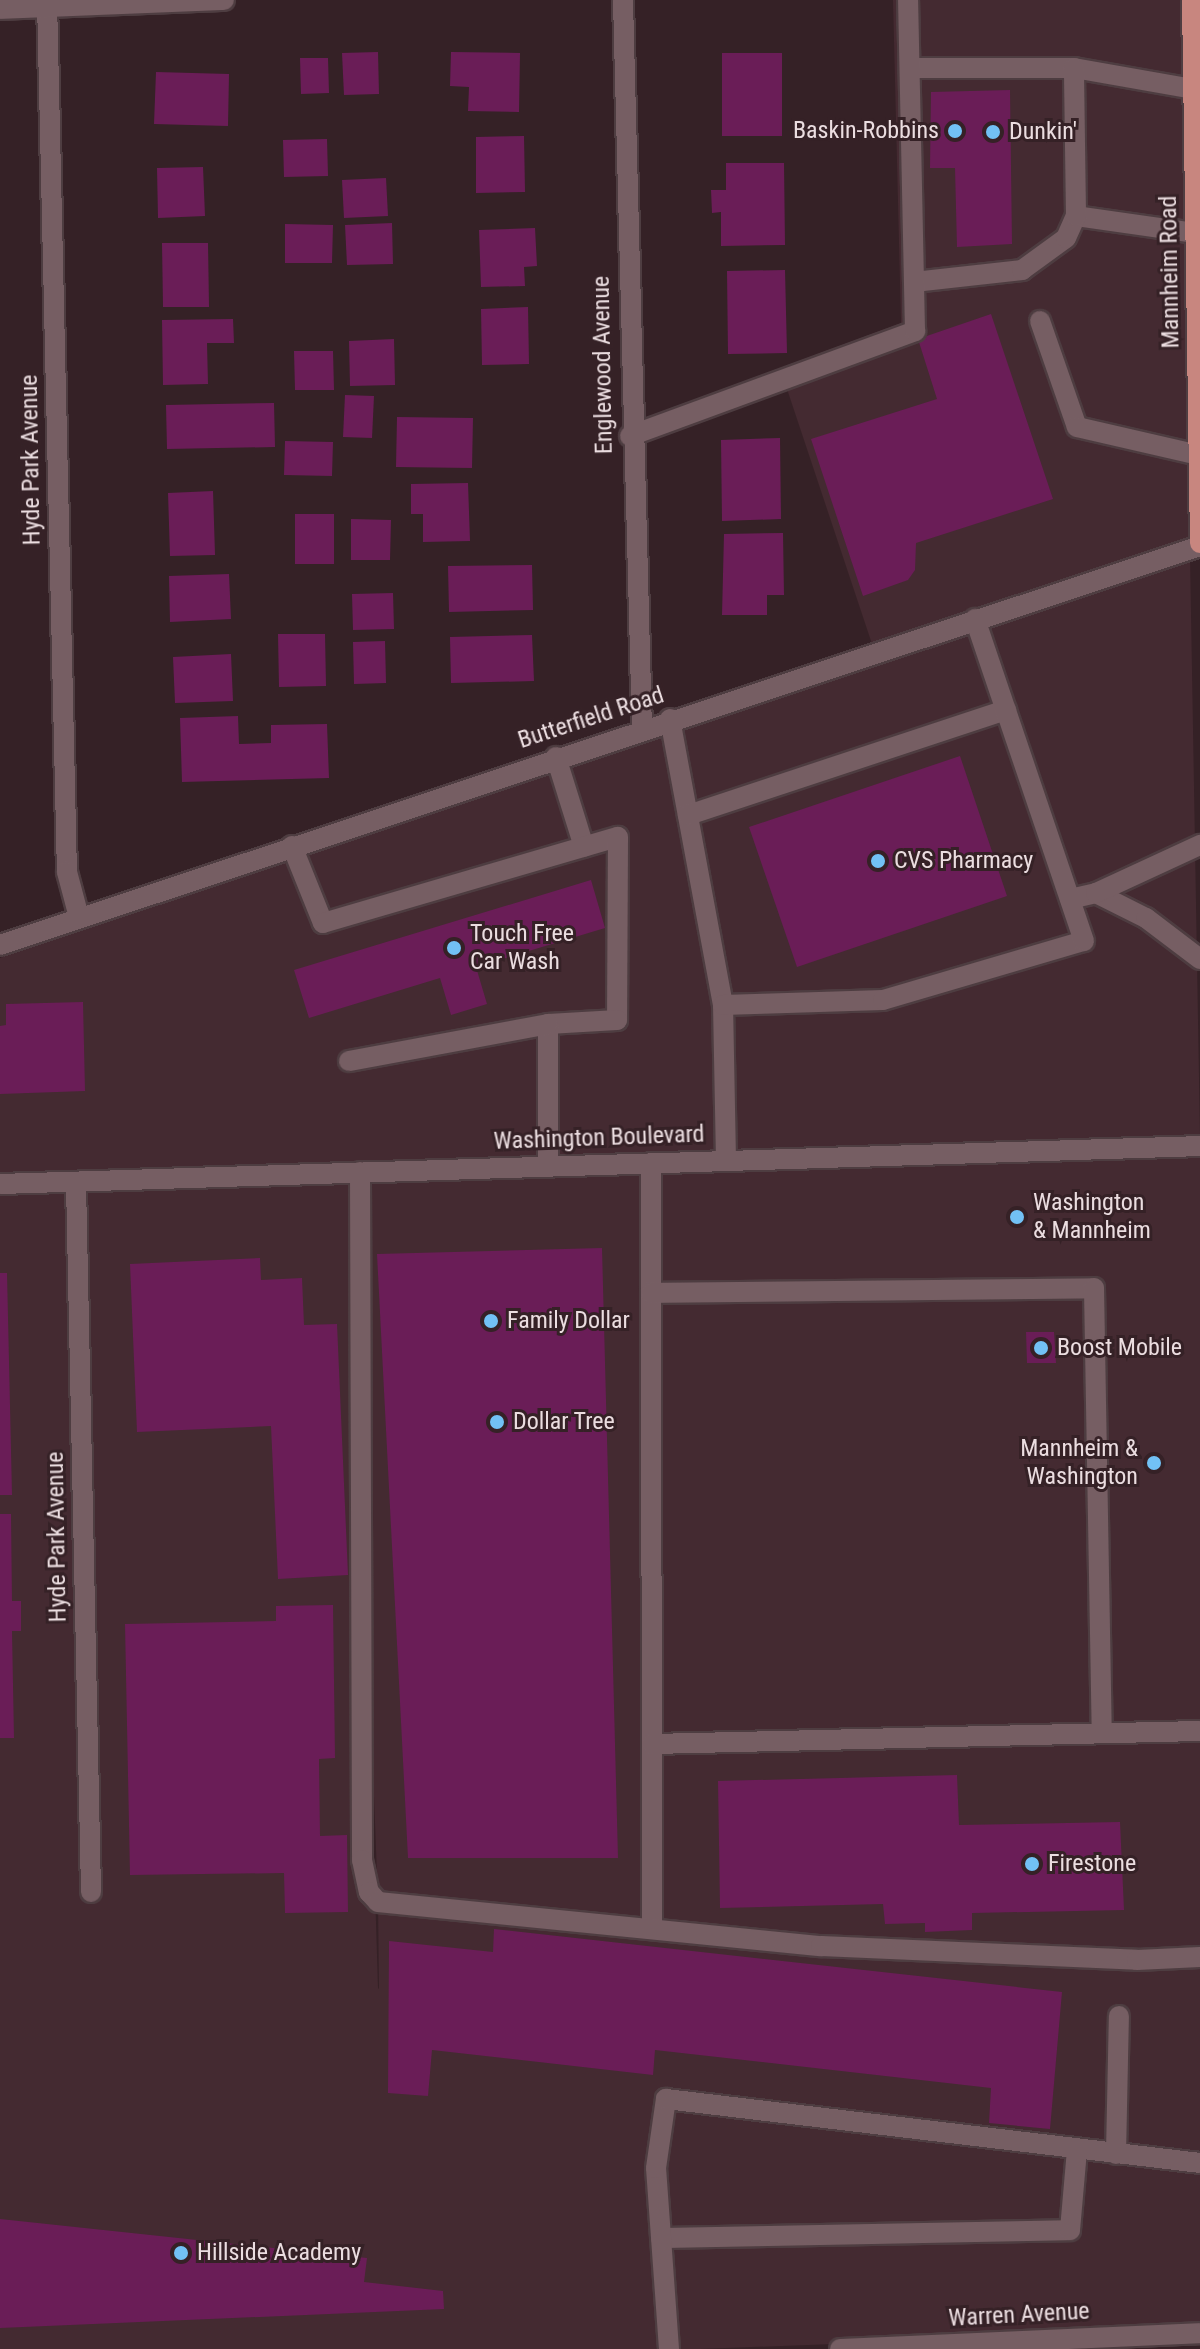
<!DOCTYPE html>
<html>
<head>
<meta charset="utf-8">
<style>
  body { margin:0 }
  #map { position:relative; width:1200px; height:2349px; overflow:hidden; background:#352126; font-family:"Roboto Condensed",sans-serif }
  div>[style] { position:absolute }
  [style*='--x'] { left:calc(var(--x)*1px); top:calc(var(--y)*1px); width:calc(var(--w)*1px); rotate:calc(var(--a)*1deg) }
  .built>* { inset:0; background:#442a31 }
  .building>* { inset:0; background:#6a1d57 }
  .roads { filter:drop-shadow(2px 0 #4e3d41) drop-shadow(-2px 0 #4e3d41) drop-shadow(0 2px #4e3d41) drop-shadow(0 -2px #4e3d41) }
  .lane>* { height:20px; margin:-10px; padding:0 10px; transform-origin:10px; border-radius:10px; background:#765e63 }
  .street>* { height:20px; margin:-10px; padding:0 10px; transform-origin:10px; border-radius:10px; background:#765e63 }
  .secondary>* { height:20px; margin:-10px; padding:0 10px; transform-origin:10px; border-radius:10px; background:#765e63 }
  .primary>* { height:20px; margin:-10px; padding:0 10px; transform-origin:10px; border-radius:10px; background:#c8867f }
  .dots>* { width:22px; height:22px; translate:-50% -50%; box-sizing:border-box; border:4px solid #352126; border-radius:50% }
  span { translate:-50% -50%; white-space:nowrap; text-align:center; line-height:1.15; -webkit-text-stroke:6px #352126; paint-order:stroke }
  .poi-label { font-size:24px; color:#ebdde0 }
  .right { translate:-100% -50%; text-align:right }
  .left { translate:0 -50%; text-align:left }
  .street-label { font-size:24px; color:#ebdde0 }
</style>
</head>
<body>
<div id="map">
  <div class="built">
    <div style="clip-path:polygon(893px 0,1184px 0,1191px 539px,872px 644px,780px 368px,901px 323px)"></div>
    <div style="clip-path:polygon(1190px 555px,1200px 1136px,0 1176px,0 958px)"></div>
    <div style="clip-path:polygon(evenodd,1200px 1150px,1200px 2330px,700px 2349px,0 2349px,0 1190px,1200px 1150px,365px 1557px,378px 1902px,379px 1989px,378px 1988px,365px 1557px)"></div>
  </div>
  <div class="building">
    <div style="clip-path:polygon(378px 52px,379px 94px,344px 95px,342px 53px)"></div>
    <div style="clip-path:polygon(451px 52px,520px 53px,519px 112px,468px 111px,469px 87px,450px 86px)"></div>
    <div style="clip-path:polygon(722px 53px,782px 53px,782px 136px,722px 136px)"></div>
    <div style="clip-path:polygon(300px 58px,328px 58px,329px 93px,301px 94px)"></div>
    <div style="clip-path:polygon(156px 72px,229px 74px,228px 126px,154px 124px)"></div>
    <div style="clip-path:polygon(1010px 90px,1012px 244px,957px 247px,955px 168px,930px 168px,931px 92px)"></div>
    <div style="clip-path:polygon(524px 136px,525px 192px,476px 193px,476px 137px)"></div>
    <div style="clip-path:polygon(327px 139px,328px 176px,284px 177px,283px 140px)"></div>
    <div style="clip-path:polygon(726px 163px,784px 163px,785px 245px,721px 246px,721px 212px,712px 213px,711px 190px,726px 190px)"></div>
    <div style="clip-path:polygon(203px 167px,205px 216px,158px 218px,157px 168px)"></div>
    <div style="clip-path:polygon(386px 178px,388px 216px,344px 218px,342px 180px)"></div>
    <div style="clip-path:polygon(392px 223px,393px 264px,347px 265px,345px 225px)"></div>
    <div style="clip-path:polygon(285px 224px,333px 225px,332px 263px,285px 263px)"></div>
    <div style="clip-path:polygon(535px 228px,537px 266px,524px 267px,525px 286px,481px 287px,479px 230px)"></div>
    <div style="clip-path:polygon(162px 243px,208px 243px,209px 307px,163px 307px)"></div>
    <div style="clip-path:polygon(785px 270px,787px 353px,728px 354px,727px 271px)"></div>
    <div style="clip-path:polygon(528px 307px,529px 364px,482px 365px,481px 309px)"></div>
    <div style="clip-path:polygon(991px 314px,1053px 499px,916px 543px,915px 570px,908px 580px,863px 596px,811px 439px,937px 399px,918px 339px)"></div>
    <div style="clip-path:polygon(233px 319px,234px 343px,207px 343px,208px 384px,163px 385px,162px 320px)"></div>
    <div style="clip-path:polygon(394px 339px,395px 385px,350px 386px,349px 341px)"></div>
    <div style="clip-path:polygon(294px 351px,333px 351px,334px 390px,295px 390px)"></div>
    <div style="clip-path:polygon(345px 395px,374px 396px,372px 438px,343px 437px)"></div>
    <div style="clip-path:polygon(274px 403px,275px 447px,167px 449px,166px 405px)"></div>
    <div style="clip-path:polygon(397px 417px,473px 418px,472px 468px,396px 467px)"></div>
    <div style="clip-path:polygon(780px 438px,781px 519px,722px 521px,721px 440px)"></div>
    <div style="clip-path:polygon(285px 441px,333px 442px,332px 476px,284px 475px)"></div>
    <div style="clip-path:polygon(468px 483px,470px 541px,423px 542px,423px 514px,411px 514px,411px 484px)"></div>
    <div style="clip-path:polygon(213px 491px,215px 555px,170px 556px,168px 493px)"></div>
    <div style="clip-path:polygon(295px 514px,334px 514px,334px 564px,295px 564px)"></div>
    <div style="clip-path:polygon(351px 519px,391px 520px,390px 560px,351px 560px)"></div>
    <div style="clip-path:polygon(783px 533px,784px 595px,767px 595px,767px 615px,722px 615px,724px 534px)"></div>
    <div style="clip-path:polygon(532px 565px,533px 610px,449px 612px,448px 566px)"></div>
    <div style="clip-path:polygon(229px 574px,231px 619px,170px 622px,169px 576px)"></div>
    <div style="clip-path:polygon(393px 593px,394px 629px,353px 630px,352px 594px)"></div>
    <div style="clip-path:polygon(278px 634px,325px 634px,326px 686px,279px 687px)"></div>
    <div style="clip-path:polygon(532px 635px,534px 681px,451px 683px,450px 637px)"></div>
    <div style="clip-path:polygon(385px 641px,386px 683px,354px 684px,353px 642px)"></div>
    <div style="clip-path:polygon(231px 654px,233px 701px,175px 703px,173px 657px)"></div>
    <div style="clip-path:polygon(238px 716px,239px 744px,271px 743px,271px 725px,327px 724px,329px 778px,182px 782px,180px 718px)"></div>
    <div style="clip-path:polygon(960px 756px,1007px 896px,797px 967px,749px 827px)"></div>
    <div style="clip-path:polygon(591px 880px,605px 928px,476px 967px,487px 1004px,451px 1015px,440px 978px,309px 1018px,294px 970px)"></div>
    <div style="clip-path:polygon(83px 1002px,85px 1091px,0 1094px,0 1026px,6px 1025px,6px 1004px)"></div>
    <div style="clip-path:polygon(602px 1248px,618px 1858px,408px 1858px,377px 1254px)"></div>
    <div style="clip-path:polygon(260px 1258px,261px 1280px,302px 1278px,304px 1325px,337px 1324px,348px 1575px,278px 1579px,271px 1426px,137px 1432px,130px 1264px)"></div>
    <div style="clip-path:polygon(0 1273px,7px 1273px,12px 1495px,0 1495px)"></div>
    <div style="clip-path:polygon(1026px 1332px,1054px 1332px,1056px 1363px,1027px 1363px)"></div>
    <div style="clip-path:polygon(0 1514px,11px 1514px,12px 1601px,21px 1601px,21px 1631px,12px 1631px,14px 1738px,0 1738px)"></div>
    <div style="clip-path:polygon(333px 1605px,335px 1758px,319px 1759px,320px 1836px,347px 1835px,348px 1912px,285px 1913px,284px 1873px,130px 1875px,125px 1624px,276px 1621px,276px 1606px)"></div>
    <div style="clip-path:polygon(957px 1775px,959px 1825px,1120px 1822px,1124px 1910px,972px 1913px,972px 1930px,925px 1932px,925px 1923px,885px 1924px,883px 1904px,720px 1908px,718px 1781px)"></div>
    <div style="clip-path:polygon(494px 1929px,1062px 1992px,1050px 2129px,989px 2123px,991px 2088px,655px 2050px,653px 2075px,432px 2050px,428px 2096px,388px 2093px,389px 1941px,493px 1952px)"></div>
    <div style="clip-path:polygon(0 2219px,367px 2258px,364px 2282px,443px 2291px,444px 2309px,0 2328px)"></div>
  </div>
  <div class="roads">
    <div class="lane">
      <div style="--x:910;--y:68;--w:164;--a:0"></div>
      <div style="--x:1074;--y:68;--w:121;--a:10"></div>
      <div style="--x:1076;--y:216;--w:120;--a:8.1"></div>
      <div style="--x:914;--y:282;--w:109;--a:-6.3"></div>
      <div style="--x:1022;--y:270;--w:54;--a:-36"></div>
      <div style="--x:1066;--y:238;--w:24;--a:-66"></div>
      <div style="--x:1076;--y:216;--w:148;--a:-90.8"></div>
      <div style="--x:1040;--y:321;--w:112;--a:70.8"></div>
      <div style="--x:1077;--y:427;--w:125;--a:12.9"></div>
      <div style="--x:630;--y:436;--w:304;--a:-20.2"></div>
      <div style="--x:915;--y:331;--w:331;--a:-91.2"></div>
      <div style="--x:670;--y:719;--w:291;--a:79.5"></div>
      <div style="--x:556;--y:757;--w:94;--a:72.7"></div>
      <div style="--x:688;--y:815;--w:335;--a:-18.3"></div>
      <div style="--x:292;--y:846;--w:83;--a:68.1"></div>
      <div style="--x:323;--y:923;--w:307;--a:-16.3"></div>
      <div style="--x:618;--y:837;--w:183;--a:90.3"></div>
      <div style="--x:617;--y:1020;--w:69;--a:176.7"></div>
      <div style="--x:548;--y:1024;--w:142;--a:90"></div>
      <div style="--x:1096;--y:893;--w:56;--a:26.6"></div>
      <div style="--x:1146;--y:918;--w:68;--a:37.2"></div>
      <div style="--x:1070;--y:899;--w:27;--a:-13"></div>
      <div style="--x:1096;--y:893;--w:115;--a:-24.8"></div>
      <div style="--x:349;--y:1061;--w:202;--a:-10.5"></div>
      <div style="--x:726;--y:1160;--w:155;--a:-91.1"></div>
      <div style="--x:723;--y:1005;--w:160;--a:-1.8"></div>
      <div style="--x:883;--y:1000;--w:209;--a:-16.4"></div>
      <div style="--x:1084;--y:941;--w:340;--a:-108.7"></div>
      <div style="--x:651;--y:1163;--w:766;--a:89.93"></div>
      <div style="--x:360;--y:1172;--w:688;--a:89.83"></div>
      <div style="--x:362;--y:1860;--w:33;--a:78"></div>
      <div style="--x:369;--y:1892;--w:13;--a:48"></div>
      <div style="--x:378;--y:1902;--w:445;--a:5.7"></div>
      <div style="--x:821;--y:1946;--w:316;--a:2.5"></div>
      <div style="--x:1137;--y:1960;--w:63;--a:-2.7"></div>
      <div style="--x:651;--y:1293;--w:443;--a:-0.6"></div>
      <div style="--x:1094;--y:1288;--w:445;--a:89"></div>
      <div style="--x:652;--y:1744;--w:548;--a:-1.36"></div>
      <div style="--x:1116;--y:2154;--w:138;--a:-88.8"></div>
      <div style="--x:661;--y:2238;--w:409;--a:-1.1"></div>
      <div style="--x:1070;--y:2230;--w:80;--a:-85"></div>
      <div style="--x:669;--y:2349;--w:181;--a:-94.1"></div>
      <div style="--x:656;--y:2168;--w:70;--a:-81.8"></div>
      <div style="--x:666;--y:2099;--w:538;--a:6.83"></div>
    </div>
    <div class="street">
      <div style="--x:47;--y:0;--w:872;--a:88.69"></div>
      <div style="--x:67;--y:872;--w:47;--a:75.1"></div>
      <div style="--x:623;--y:0;--w:729;--a:88.51"></div>
      <div style="--x:0;--y:9;--w:224;--a:-2.3"></div>
      <div style="--x:76;--y:1182;--w:710;--a:88.79"></div>
      <div style="--x:840;--y:2349;--w:360;--a:-2.5"></div>
    </div>
    <div class="secondary">
      <div style="--x:0;--y:945;--w:1265;--a:-18.39"></div>
      <div style="--x:0;--y:1184;--w:1201;--a:-1.81"></div>
    </div>
    <div class="primary">
      <div style="--x:1192;--y:0;--w:543;--a:89.16"></div>
    </div>
  </div>
  <div class="dots">
    <div style="left:955px;top:131px;background:#72c1f5"></div>
    <div style="left:993px;top:132px;background:#72c1f5"></div>
    <div style="left:878px;top:861px;background:#72c1f5"></div>
    <div style="left:454px;top:948px;background:#72c1f5"></div>
    <div style="left:1017px;top:1217px;background:#72c1f5"></div>
    <div style="left:491px;top:1321px;background:#72c1f5"></div>
    <div style="left:1041px;top:1348px;background:#72c1f5"></div>
    <div style="left:497px;top:1422px;background:#72c1f5"></div>
    <div style="left:1154px;top:1463px;background:#72c1f5"></div>
    <div style="left:1032px;top:1864px;background:#72c1f5"></div>
    <div style="left:181px;top:2253px;background:#72c1f5"></div>
  </div>
  <div class="poi-label">
    <span class="right" style="left:939px;top:131px">Baskin-Robbins</span>
    <span class="left" style="left:1009px;top:132px">Dunkin'</span>
    <span class="left" style="left:894px;top:861px">CVS Pharmacy</span>
    <span class="left" style="left:470px;top:948px">Touch Free<br>Car Wash</span>
    <span class="left" style="left:1033px;top:1217px">Washington<br>&amp; Mannheim</span>
    <span class="left" style="left:507px;top:1321px">Family Dollar</span>
    <span class="left" style="left:1057px;top:1348px">Boost Mobile</span>
    <span class="left" style="left:513px;top:1422px">Dollar Tree</span>
    <span class="right" style="left:1138px;top:1463px">Mannheim &amp;<br>Washington</span>
    <span class="left" style="left:1048px;top:1864px">Firestone</span>
    <span class="left" style="left:197px;top:2253px">Hillside Academy</span>
  </div>
  <div class="street-label">
    <span style="left:1170px;top:272px;rotate:-91deg">Mannheim Road</span>
    <span style="left:603px;top:365px;rotate:-91deg">Englewood Avenue</span>
    <span style="left:31px;top:460px;rotate:-91deg">Hyde Park Avenue</span>
    <span style="left:591px;top:718px;rotate:-18deg">Butterfield Road</span>
    <span style="left:599px;top:1138px;rotate:-2deg">Washington Boulevard</span>
    <span style="left:57px;top:1537px;rotate:-91deg">Hyde Park Avenue</span>
    <span style="left:1019px;top:2315px;rotate:-3deg">Warren Avenue</span>
  </div>
</div>
</body>
</html>
